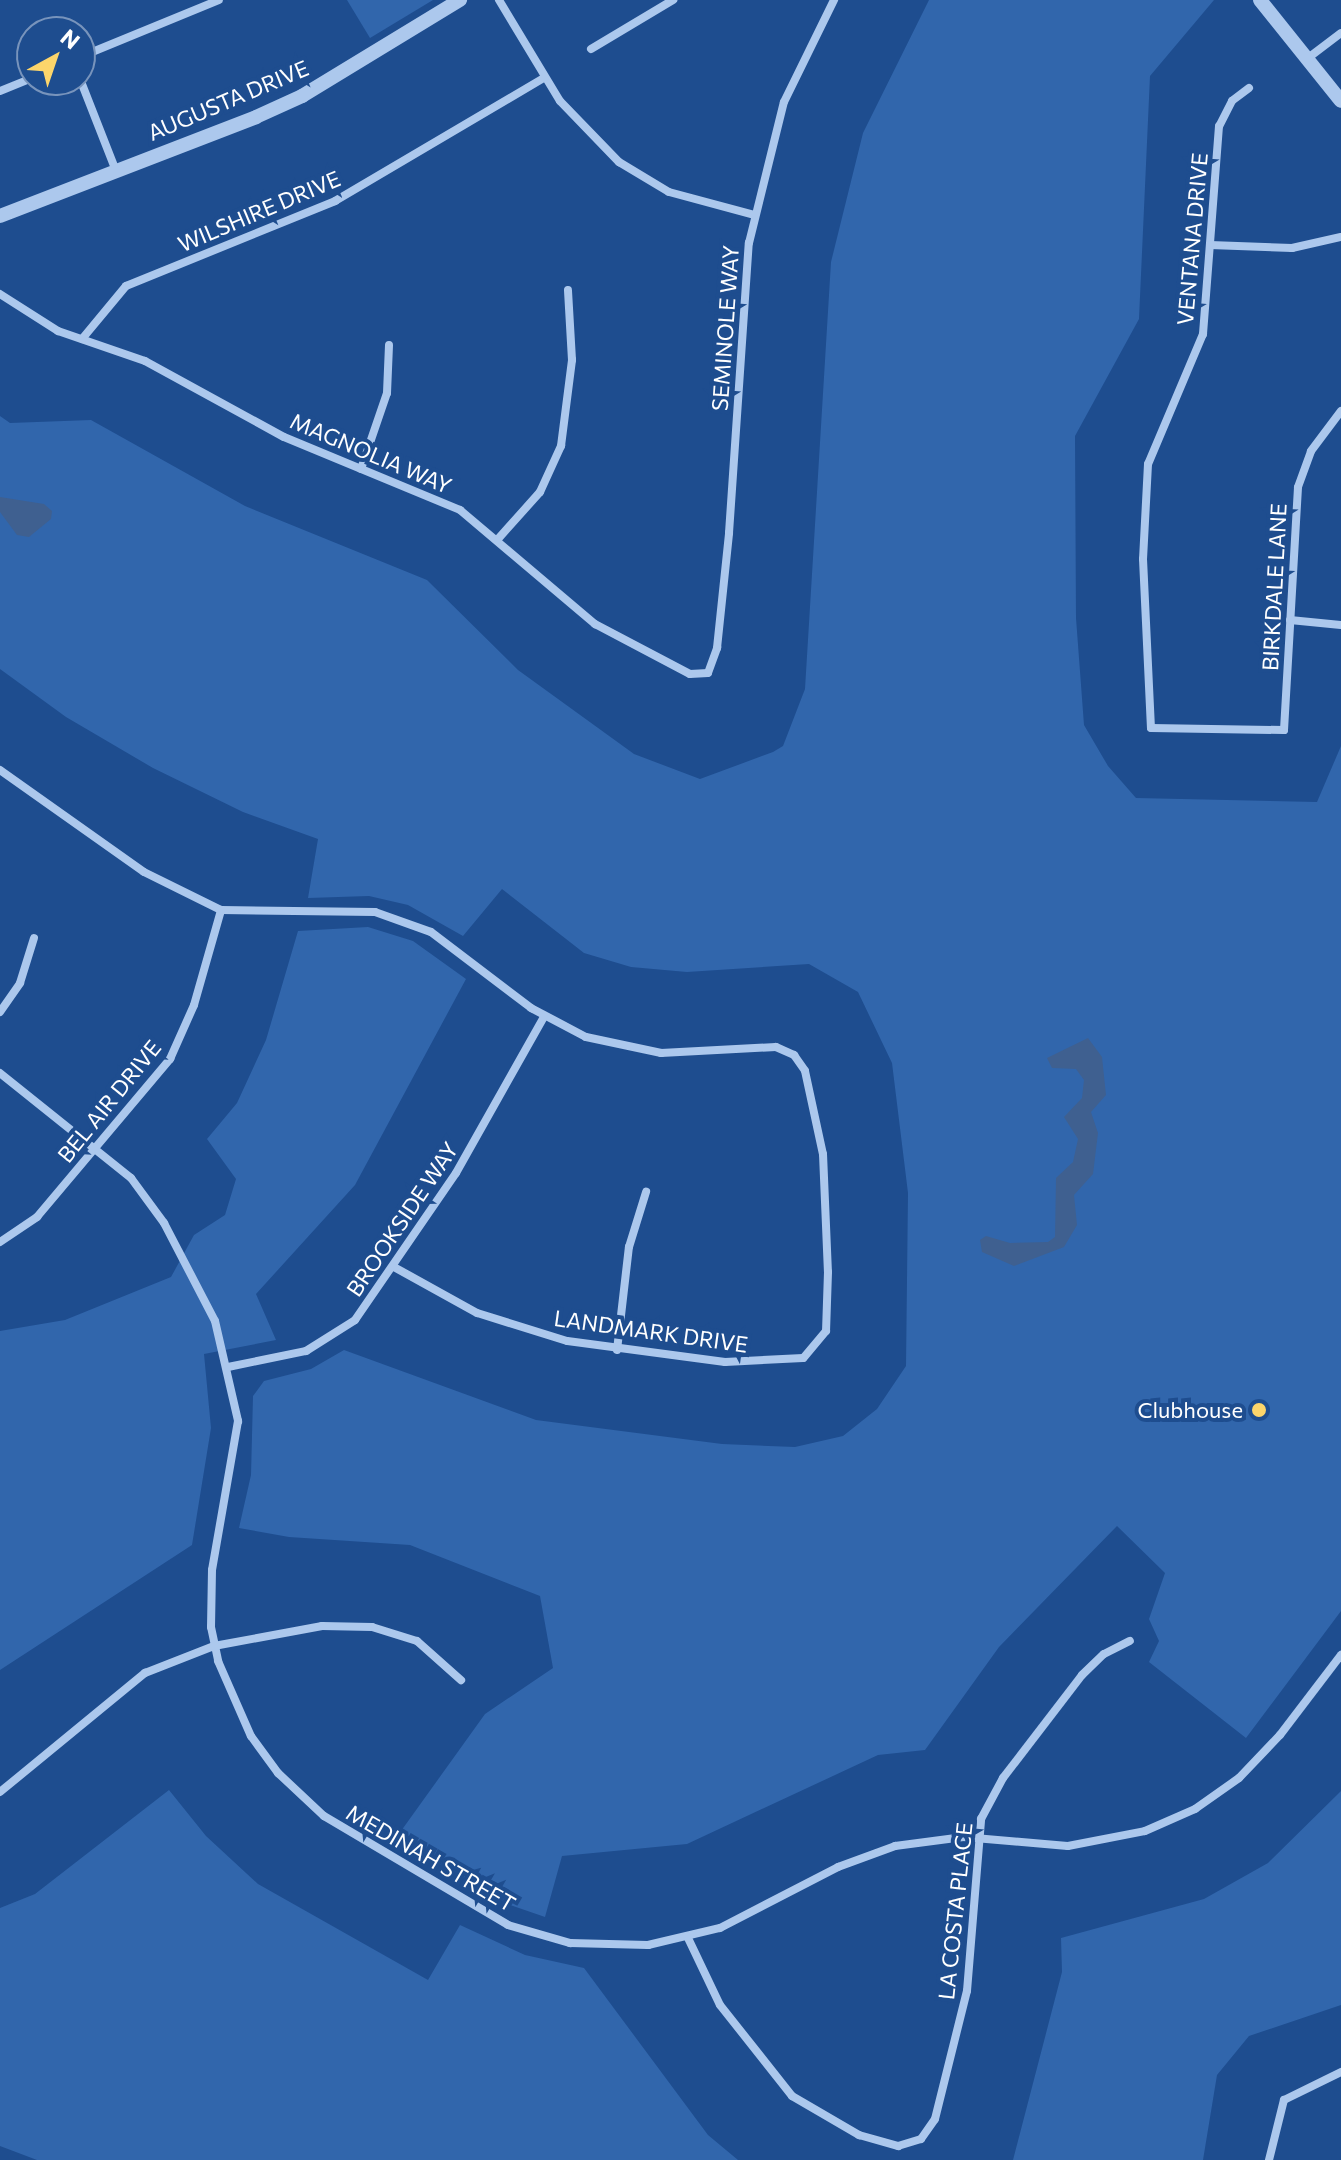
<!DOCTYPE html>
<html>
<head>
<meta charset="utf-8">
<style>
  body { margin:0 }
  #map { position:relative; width:1341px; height:2160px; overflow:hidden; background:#1e4d8f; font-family:Commissioner,sans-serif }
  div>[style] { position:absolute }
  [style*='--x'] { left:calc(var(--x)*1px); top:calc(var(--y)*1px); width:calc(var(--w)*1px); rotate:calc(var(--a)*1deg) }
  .green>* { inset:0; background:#3166ac }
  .water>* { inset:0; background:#3f6090 }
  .minor>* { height:8px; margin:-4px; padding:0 4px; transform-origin:4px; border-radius:4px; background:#acc8ed }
  .tertiary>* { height:14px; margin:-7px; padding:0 7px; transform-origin:7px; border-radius:7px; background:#acc8ed }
  .dots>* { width:22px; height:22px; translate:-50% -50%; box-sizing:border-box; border:4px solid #1e4d8f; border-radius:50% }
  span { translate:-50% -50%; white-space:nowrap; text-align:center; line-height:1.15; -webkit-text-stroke:8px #1e4d8f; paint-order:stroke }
  .street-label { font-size:22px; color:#fff }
  .poi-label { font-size:22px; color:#fff }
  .right { translate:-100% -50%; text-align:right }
  .north { position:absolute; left:16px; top:16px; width:80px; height:80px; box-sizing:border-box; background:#1e4d8f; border:2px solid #7894bc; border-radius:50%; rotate:40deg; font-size:22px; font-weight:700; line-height:32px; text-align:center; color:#fff }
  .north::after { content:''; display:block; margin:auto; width:28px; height:36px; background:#fcd56b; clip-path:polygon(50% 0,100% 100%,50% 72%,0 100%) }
</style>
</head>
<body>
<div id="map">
  <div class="green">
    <div style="clip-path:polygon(347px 0,433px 0,370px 38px)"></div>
    <div style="clip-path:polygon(929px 0,1214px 0,1150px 76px,1139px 319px,1075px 436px,1076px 618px,1084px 725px,1108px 766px,1136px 798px,1317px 802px,1341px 746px,1341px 1611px,1246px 1738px,1149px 1662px,1159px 1641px,1149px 1619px,1165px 1573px,1117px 1526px,999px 1647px,925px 1750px,878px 1755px,687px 1844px,562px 1856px,545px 1917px,507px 1904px,396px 1838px,485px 1714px,553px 1668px,540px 1596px,410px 1545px,289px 1537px,239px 1528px,251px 1475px,253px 1396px,264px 1381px,311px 1369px,344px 1350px,536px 1420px,722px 1444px,795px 1447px,843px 1436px,877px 1409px,906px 1366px,908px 1193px,892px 1063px,858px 992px,809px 964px,687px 972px,631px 967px,584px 953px,502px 889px,463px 936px,408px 905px,369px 896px,308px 898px,318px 839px,243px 812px,153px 768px,66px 717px,0 669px,0 416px,10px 423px,91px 420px,245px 506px,427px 580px,518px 670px,634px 754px,700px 779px,773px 752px,783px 746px,805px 689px,831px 262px,863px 133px)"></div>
    <div style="clip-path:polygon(368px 927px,413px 941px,466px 979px,355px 1185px,256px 1294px,276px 1340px,204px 1354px,211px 1428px,192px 1545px,0 1670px,0 1331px,65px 1320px,171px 1277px,194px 1235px,225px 1215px,236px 1179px,207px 1139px,237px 1103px,266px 1040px,298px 931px)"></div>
    <div style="clip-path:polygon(169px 1790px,206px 1836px,258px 1884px,428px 1980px,460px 1925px,525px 1955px,584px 1968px,708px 2135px,738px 2160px,37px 2160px,0 2146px,0 1908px,35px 1894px)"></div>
    <div style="clip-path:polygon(1341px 1791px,1341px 2005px,1249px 2036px,1217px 2075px,1203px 2160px,1013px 2160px,1062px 1972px,1061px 1938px,1204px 1899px,1268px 1863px)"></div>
  </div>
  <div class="water">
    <div style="clip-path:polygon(0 497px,44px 504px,52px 511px,51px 519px,29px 537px,17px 535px,0 512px)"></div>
    <div style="clip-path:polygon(1088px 1038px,1102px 1057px,1106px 1095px,1091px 1112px,1098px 1133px,1093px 1174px,1074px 1195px,1077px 1225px,1064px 1247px,1014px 1266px,982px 1252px,980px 1240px,986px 1236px,1010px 1243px,1048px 1242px,1055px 1237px,1056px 1178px,1073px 1162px,1078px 1139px,1064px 1117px,1082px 1098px,1084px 1080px,1076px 1069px,1052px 1068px,1047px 1058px)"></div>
  </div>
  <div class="minor">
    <div style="--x:499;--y:0;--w:118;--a:58.9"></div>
    <div style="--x:560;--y:101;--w:85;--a:46"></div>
    <div style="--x:619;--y:162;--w:58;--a:31"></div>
    <div style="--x:669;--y:192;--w:89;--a:15"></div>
    <div style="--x:591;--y:49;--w:96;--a:-30.9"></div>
    <div style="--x:80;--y:57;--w:150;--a:-22.3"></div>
    <div style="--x:1308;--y:58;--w:41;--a:-37.1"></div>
    <div style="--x:80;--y:79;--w:99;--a:68.6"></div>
    <div style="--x:1249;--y:88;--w:21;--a:143"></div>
    <div style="--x:1232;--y:101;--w:28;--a:117"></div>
    <div style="--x:1219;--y:126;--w:209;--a:94.4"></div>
    <div style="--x:1203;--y:334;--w:141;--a:112.9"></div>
    <div style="--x:1148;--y:464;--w:95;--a:93"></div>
    <div style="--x:1143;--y:559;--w:169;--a:87.3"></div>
    <div style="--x:1151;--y:728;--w:133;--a:0.9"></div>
    <div style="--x:1284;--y:730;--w:243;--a:-86.7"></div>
    <div style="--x:1298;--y:487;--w:38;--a:-70"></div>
    <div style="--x:1311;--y:451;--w:50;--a:-53.1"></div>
    <div style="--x:0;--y:91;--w:35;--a:-22"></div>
    <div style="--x:1210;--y:245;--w:82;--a:2.1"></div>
    <div style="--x:1292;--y:248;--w:50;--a:-12.7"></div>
    <div style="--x:0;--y:294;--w:69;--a:32.5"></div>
    <div style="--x:58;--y:331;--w:92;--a:19"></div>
    <div style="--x:145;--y:361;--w:158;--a:28.7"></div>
    <div style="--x:284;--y:437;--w:191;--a:22.5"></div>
    <div style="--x:460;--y:510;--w:177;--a:40.2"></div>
    <div style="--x:595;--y:624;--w:107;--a:27.8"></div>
    <div style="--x:690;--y:674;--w:18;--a:-3"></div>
    <div style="--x:708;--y:673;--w:27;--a:-70"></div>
    <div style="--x:717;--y:648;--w:116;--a:-84"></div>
    <div style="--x:729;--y:533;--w:291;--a:-86.1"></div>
    <div style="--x:749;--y:243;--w:145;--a:-76.1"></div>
    <div style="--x:784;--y:102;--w:114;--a:-63.9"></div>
    <div style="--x:82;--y:339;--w:69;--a:-50.3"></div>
    <div style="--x:126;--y:286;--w:226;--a:-22.1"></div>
    <div style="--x:335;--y:201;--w:243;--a:-30.5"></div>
    <div style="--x:361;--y:469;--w:80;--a:-71.1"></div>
    <div style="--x:387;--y:393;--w:48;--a:-87.6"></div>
    <div style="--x:498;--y:539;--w:63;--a:-48.2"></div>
    <div style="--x:540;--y:492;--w:51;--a:-65.5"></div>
    <div style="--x:561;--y:446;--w:87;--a:-82.7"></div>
    <div style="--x:572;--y:360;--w:70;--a:-93.3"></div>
    <div style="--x:1290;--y:620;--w:51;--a:5.6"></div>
    <div style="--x:0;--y:770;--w:176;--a:35.3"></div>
    <div style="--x:144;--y:872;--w:86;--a:26.3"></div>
    <div style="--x:221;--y:910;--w:154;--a:0.7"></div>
    <div style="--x:375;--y:912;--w:59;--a:19.7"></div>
    <div style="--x:431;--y:932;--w:126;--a:37.2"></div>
    <div style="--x:531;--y:1008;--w:62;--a:27.8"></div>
    <div style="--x:586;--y:1037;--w:77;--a:12"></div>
    <div style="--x:661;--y:1053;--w:115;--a:-3"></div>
    <div style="--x:776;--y:1047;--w:20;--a:24"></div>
    <div style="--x:794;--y:1055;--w:19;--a:55"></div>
    <div style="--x:805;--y:1071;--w:85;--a:77.8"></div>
    <div style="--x:823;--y:1154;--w:118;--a:87.6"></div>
    <div style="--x:828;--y:1272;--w:59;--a:91.9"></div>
    <div style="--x:826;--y:1331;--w:35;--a:130"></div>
    <div style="--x:803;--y:1358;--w:78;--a:177.1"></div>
    <div style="--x:725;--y:1362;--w:159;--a:-172.4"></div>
    <div style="--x:567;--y:1341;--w:94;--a:-162.7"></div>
    <div style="--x:477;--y:1313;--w:95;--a:-151"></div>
    <div style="--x:0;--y:1012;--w:35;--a:-55"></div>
    <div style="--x:20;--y:983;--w:47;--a:-72.7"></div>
    <div style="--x:0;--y:1073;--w:168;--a:38.7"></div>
    <div style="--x:131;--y:1178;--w:56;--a:53.7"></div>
    <div style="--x:164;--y:1223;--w:110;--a:62.5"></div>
    <div style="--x:215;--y:1321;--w:103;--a:77"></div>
    <div style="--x:238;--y:1421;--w:151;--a:99.9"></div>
    <div style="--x:212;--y:1570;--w:57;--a:91"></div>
    <div style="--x:211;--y:1627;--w:35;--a:78"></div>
    <div style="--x:218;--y:1661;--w:82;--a:66.3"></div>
    <div style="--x:251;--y:1736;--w:46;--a:53.9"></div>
    <div style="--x:278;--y:1773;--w:63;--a:43.1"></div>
    <div style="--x:324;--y:1816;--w:214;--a:30.6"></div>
    <div style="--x:508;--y:1925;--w:65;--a:16.2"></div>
    <div style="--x:570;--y:1943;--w:78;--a:1.5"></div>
    <div style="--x:648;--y:1945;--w:74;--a:-13.3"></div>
    <div style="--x:720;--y:1928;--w:133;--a:-27.3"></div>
    <div style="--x:838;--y:1867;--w:61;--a:-20.2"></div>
    <div style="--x:895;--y:1846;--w:69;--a:-7.5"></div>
    <div style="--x:963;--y:1837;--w:105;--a:4.9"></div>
    <div style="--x:1068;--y:1846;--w:78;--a:-11"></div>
    <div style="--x:1145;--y:1831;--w:55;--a:-23.7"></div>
    <div style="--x:1195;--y:1809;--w:54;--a:-35.2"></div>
    <div style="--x:1239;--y:1778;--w:59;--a:-46.4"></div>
    <div style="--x:1280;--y:1735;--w:101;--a:-52.7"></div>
    <div style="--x:0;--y:1242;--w:45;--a:-34"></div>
    <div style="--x:37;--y:1217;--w:207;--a:-49.9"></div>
    <div style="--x:170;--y:1059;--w:59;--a:-66"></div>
    <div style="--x:194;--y:1005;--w:99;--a:-74.1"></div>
    <div style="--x:617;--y:1350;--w:104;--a:-83.4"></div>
    <div style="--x:629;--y:1247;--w:58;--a:-72.8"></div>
    <div style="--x:228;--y:1367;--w:80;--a:-11.6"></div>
    <div style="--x:306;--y:1351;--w:58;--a:-32.3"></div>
    <div style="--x:355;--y:1320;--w:178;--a:-55.5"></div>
    <div style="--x:456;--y:1173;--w:179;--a:-60.6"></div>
    <div style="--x:0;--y:1792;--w:188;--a:-39.4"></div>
    <div style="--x:145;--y:1673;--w:74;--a:-21.4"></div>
    <div style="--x:214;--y:1646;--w:110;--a:-10.5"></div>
    <div style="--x:322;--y:1626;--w:50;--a:1.1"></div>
    <div style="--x:372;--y:1627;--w:47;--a:17.3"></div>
    <div style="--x:417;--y:1641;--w:59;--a:41.6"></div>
    <div style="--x:688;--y:1938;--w:74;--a:64.5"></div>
    <div style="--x:720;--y:2005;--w:116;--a:51.6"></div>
    <div style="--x:792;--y:2096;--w:78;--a:30.2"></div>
    <div style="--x:859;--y:2135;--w:41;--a:15.8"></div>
    <div style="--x:898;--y:2146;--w:24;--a:-17"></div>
    <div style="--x:921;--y:2139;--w:24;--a:-55"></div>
    <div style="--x:935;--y:2119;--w:132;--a:-76"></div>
    <div style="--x:967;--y:1991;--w:173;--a:-85.3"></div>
    <div style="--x:981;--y:1819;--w:47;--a:-61.8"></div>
    <div style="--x:1003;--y:1778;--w:130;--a:-52.5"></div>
    <div style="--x:1082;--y:1675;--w:30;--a:-44"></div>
    <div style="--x:1104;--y:1654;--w:29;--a:-27"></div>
    <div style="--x:1269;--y:2160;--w:62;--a:-76"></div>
    <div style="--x:1284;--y:2100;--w:64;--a:-26.2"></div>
  </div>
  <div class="tertiary">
    <div style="--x:1260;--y:0;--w:129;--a:51.3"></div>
    <div style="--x:0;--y:216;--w:274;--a:-21.1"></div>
    <div style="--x:256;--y:117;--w:51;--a:-24.5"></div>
    <div style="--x:302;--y:96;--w:185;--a:-31.3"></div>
  </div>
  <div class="dots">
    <div style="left:1259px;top:1410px;background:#fcd56b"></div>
  </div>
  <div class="street-label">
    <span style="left:228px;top:100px;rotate:-23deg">AUGUSTA DRIVE</span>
    <span style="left:259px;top:211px;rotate:-23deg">WILSHIRE DRIVE</span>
    <span style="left:1192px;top:239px;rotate:-85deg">VENTANA DRIVE</span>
    <span style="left:725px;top:328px;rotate:-86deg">SEMINOLE WAY</span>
    <span style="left:371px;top:453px;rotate:23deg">MAGNOLIA WAY</span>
    <span style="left:1274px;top:587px;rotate:-87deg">BIRKDALE LANE</span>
    <span style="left:109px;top:1101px;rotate:-51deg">BEL AIR DRIVE</span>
    <span style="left:402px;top:1219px;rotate:-56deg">BROOKSIDE WAY</span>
    <span style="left:651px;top:1331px;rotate:8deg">LANDMARK DRIVE</span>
    <span style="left:431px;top:1858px;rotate:30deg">MEDINAH STREET</span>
    <span style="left:955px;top:1911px;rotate:-84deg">LA COSTA PLACE</span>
  </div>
  <div class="poi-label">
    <span class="right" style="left:1243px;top:1410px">Clubhouse</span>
  </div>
  <div class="north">N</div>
</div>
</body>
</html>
